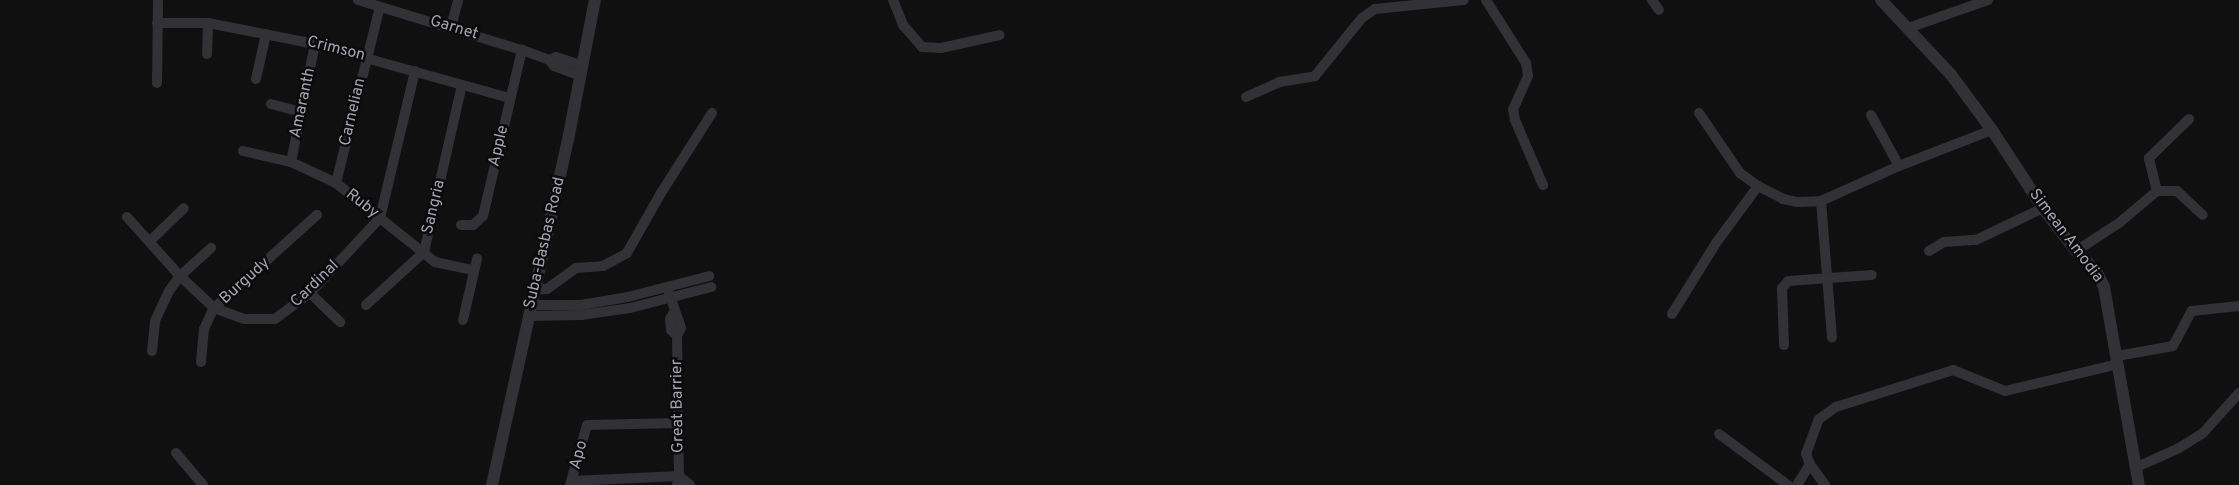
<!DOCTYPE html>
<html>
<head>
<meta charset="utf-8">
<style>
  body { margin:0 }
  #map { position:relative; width:2239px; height:485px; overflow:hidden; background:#101011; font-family:Overpass,sans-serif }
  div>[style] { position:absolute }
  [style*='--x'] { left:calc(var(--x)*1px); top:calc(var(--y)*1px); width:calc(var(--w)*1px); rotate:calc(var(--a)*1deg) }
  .minor>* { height:10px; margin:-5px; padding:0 5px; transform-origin:5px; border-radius:5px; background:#313136 }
  .tertiary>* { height:12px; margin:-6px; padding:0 6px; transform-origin:6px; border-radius:6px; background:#313136 }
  span { translate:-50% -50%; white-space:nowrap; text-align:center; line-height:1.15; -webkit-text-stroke:5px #0b0b0c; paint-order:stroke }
  .street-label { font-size:16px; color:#a2a5b1 }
</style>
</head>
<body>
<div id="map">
  <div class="minor">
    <div style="--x:358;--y:0;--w:171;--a:17"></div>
    <div style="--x:522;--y:50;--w:29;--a:20"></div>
    <div style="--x:549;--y:60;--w:8;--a:50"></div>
    <div style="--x:554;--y:66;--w:27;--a:20"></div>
    <div style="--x:893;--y:0;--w:27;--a:68"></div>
    <div style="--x:903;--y:25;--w:29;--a:49"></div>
    <div style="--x:922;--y:47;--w:19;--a:3"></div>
    <div style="--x:941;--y:48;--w:60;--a:-12.4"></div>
    <div style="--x:1486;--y:0;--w:75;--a:57.6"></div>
    <div style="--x:1526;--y:63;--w:13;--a:81"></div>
    <div style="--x:1528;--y:76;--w:36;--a:114"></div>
    <div style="--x:1513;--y:109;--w:11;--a:80"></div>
    <div style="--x:1515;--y:120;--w:71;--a:66.7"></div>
    <div style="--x:1652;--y:0;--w:12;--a:55"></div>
    <div style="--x:157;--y:23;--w:51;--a:0"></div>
    <div style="--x:208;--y:23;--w:109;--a:11.1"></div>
    <div style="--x:315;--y:44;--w:202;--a:15.5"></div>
    <div style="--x:451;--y:27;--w:28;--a:-75"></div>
    <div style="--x:1908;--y:28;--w:85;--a:-19.3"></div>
    <div style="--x:207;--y:54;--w:31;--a:-88"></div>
    <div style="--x:549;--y:60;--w:8;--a:-23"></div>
    <div style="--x:556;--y:57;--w:26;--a:18"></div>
    <div style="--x:256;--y:79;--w:46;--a:-77.5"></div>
    <div style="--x:157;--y:83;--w:83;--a:-89.3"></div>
    <div style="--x:1246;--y:97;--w:36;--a:-24"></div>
    <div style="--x:1279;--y:82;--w:36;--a:-9"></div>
    <div style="--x:1315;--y:76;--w:75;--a:-51"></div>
    <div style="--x:1362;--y:18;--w:16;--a:-35"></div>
    <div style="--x:1375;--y:9;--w:89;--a:-5.8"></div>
    <div style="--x:271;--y:104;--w:31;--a:15"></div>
    <div style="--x:1699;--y:113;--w:73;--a:55.7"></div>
    <div style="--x:1740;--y:173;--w:22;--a:36"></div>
    <div style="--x:1758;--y:186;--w:28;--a:27"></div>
    <div style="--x:1783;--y:199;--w:14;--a:12"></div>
    <div style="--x:1797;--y:202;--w:24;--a:-2"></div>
    <div style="--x:1821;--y:201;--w:85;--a:-24.2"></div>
    <div style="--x:1899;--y:166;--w:100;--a:-21.2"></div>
    <div style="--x:1871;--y:115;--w:58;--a:61.2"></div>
    <div style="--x:243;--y:151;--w:49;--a:12.9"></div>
    <div style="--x:291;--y:162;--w:50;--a:25"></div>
    <div style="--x:336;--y:183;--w:127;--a:38.6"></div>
    <div style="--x:435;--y:262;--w:40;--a:12"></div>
    <div style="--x:291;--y:162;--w:120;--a:-78.5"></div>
    <div style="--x:336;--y:183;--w:181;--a:-76"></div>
    <div style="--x:2157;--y:191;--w:34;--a:-104"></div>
    <div style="--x:2149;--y:158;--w:56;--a:-44.3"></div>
    <div style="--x:1821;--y:201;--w:137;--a:85.4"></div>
    <div style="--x:127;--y:217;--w:79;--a:48.1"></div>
    <div style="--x:180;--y:276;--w:47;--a:43.3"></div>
    <div style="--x:214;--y:308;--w:32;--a:20"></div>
    <div style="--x:244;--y:319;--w:31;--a:0"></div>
    <div style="--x:275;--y:319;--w:44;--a:-36.6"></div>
    <div style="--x:310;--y:293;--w:103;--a:-47"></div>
    <div style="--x:380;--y:218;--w:151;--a:-76.6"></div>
    <div style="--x:461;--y:225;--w:12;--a:0"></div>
    <div style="--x:473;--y:225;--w:13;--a:-42"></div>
    <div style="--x:483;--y:216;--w:171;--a:-76.8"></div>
    <div style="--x:150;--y:241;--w:47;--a:-44.1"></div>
    <div style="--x:1929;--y:251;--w:17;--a:-31"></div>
    <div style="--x:1944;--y:242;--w:32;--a:-4"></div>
    <div style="--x:1976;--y:240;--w:74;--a:-25.5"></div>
    <div style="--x:2076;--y:251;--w:51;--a:-33.1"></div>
    <div style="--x:2119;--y:223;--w:50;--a:-40.1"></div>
    <div style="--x:2157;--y:191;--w:20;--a:0"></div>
    <div style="--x:2177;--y:191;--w:35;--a:43"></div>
    <div style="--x:667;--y:287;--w:43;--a:71.1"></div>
    <div style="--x:681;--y:328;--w:9;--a:117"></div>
    <div style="--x:677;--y:336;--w:140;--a:89.2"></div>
    <div style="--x:679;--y:476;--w:9;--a:103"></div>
    <div style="--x:533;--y:290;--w:14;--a:-4"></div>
    <div style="--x:547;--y:289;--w:36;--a:-36"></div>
    <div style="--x:576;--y:268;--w:27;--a:-4"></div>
    <div style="--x:603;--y:266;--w:27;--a:-28"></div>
    <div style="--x:627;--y:253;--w:69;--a:-60.5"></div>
    <div style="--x:661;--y:193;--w:95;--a:-57.5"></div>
    <div style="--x:310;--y:293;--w:42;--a:44"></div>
    <div style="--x:366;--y:305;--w:79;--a:-42.4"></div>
    <div style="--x:424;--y:252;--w:171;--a:-77.2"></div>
    <div style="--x:530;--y:305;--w:51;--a:0"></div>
    <div style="--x:581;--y:305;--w:48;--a:-9.7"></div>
    <div style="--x:628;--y:297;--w:84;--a:-14.5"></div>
    <div style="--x:674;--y:312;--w:8;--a:120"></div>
    <div style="--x:670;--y:319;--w:11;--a:85"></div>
    <div style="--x:671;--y:330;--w:8;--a:45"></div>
    <div style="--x:1672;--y:314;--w:84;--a:-58.2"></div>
    <div style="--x:1716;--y:243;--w:71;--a:-53.6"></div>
    <div style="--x:528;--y:316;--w:53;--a:-1.1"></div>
    <div style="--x:581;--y:315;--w:49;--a:-8.1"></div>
    <div style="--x:630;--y:308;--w:84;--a:-14.5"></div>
    <div style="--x:463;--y:320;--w:63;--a:-77.1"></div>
    <div style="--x:1784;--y:345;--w:57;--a:-92"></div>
    <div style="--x:1782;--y:288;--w:9;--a:-49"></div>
    <div style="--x:1788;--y:281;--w:84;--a:-4.1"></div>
    <div style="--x:152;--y:351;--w:30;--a:-84"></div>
    <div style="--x:155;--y:321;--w:33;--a:-65"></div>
    <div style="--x:169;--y:291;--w:19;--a:-54"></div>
    <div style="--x:180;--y:276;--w:42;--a:-42.1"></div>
    <div style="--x:2117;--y:356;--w:57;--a:-10.1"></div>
    <div style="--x:2173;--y:346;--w:40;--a:-62"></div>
    <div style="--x:2192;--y:311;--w:47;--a:-6.1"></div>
    <div style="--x:201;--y:362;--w:33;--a:-85"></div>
    <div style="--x:204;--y:329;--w:23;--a:-65"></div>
    <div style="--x:214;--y:308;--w:139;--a:-42.1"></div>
    <div style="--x:1719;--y:434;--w:86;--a:36.5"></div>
    <div style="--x:176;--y:453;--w:42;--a:49.8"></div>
    <div style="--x:2137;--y:467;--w:46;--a:-24.3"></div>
    <div style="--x:2179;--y:448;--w:28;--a:-32"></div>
    <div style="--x:2203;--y:433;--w:54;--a:-48"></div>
    <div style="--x:679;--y:476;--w:14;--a:39"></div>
    <div style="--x:572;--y:481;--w:107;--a:-2.7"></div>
    <div style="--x:570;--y:485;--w:62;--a:-74.2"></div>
    <div style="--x:587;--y:425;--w:92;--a:-1.2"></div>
    <div style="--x:1797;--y:485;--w:25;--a:-58"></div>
    <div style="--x:1825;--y:485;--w:26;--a:-126"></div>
    <div style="--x:1810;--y:464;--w:11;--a:-112"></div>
    <div style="--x:1806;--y:454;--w:37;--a:-70"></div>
    <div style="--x:1819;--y:419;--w:21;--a:-35"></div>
    <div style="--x:1836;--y:407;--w:123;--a:-17.5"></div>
    <div style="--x:1953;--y:370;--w:56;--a:22"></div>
    <div style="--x:2005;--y:391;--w:116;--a:-13.4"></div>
  </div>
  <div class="tertiary">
    <div style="--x:1881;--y:0;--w:104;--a:46.9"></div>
    <div style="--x:1952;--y:76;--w:67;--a:53.5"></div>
    <div style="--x:1992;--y:130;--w:93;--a:56.8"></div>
    <div style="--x:2043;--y:208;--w:54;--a:52.5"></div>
    <div style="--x:2076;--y:251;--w:28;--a:45"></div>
    <div style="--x:2096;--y:271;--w:18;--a:63"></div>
    <div style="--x:2104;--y:287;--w:201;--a:80"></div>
    <div style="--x:492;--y:485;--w:353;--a:-77.6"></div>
    <div style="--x:568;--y:140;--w:143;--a:-79.1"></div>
  </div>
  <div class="street-label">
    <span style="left:454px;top:28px;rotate:17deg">Garnet</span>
    <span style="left:336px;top:49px;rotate:14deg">Crimson</span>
    <span style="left:303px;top:103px;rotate:-78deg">Amaranth</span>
    <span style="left:353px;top:112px;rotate:-77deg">Carnelian</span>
    <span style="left:499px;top:146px;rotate:-77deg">Apple</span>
    <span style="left:362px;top:204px;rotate:38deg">Ruby</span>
    <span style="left:434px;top:207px;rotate:-77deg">Sangria</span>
    <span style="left:2066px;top:236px;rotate:53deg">Simean Amodia</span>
    <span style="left:545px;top:243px;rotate:-77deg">Suba-Basbas Road</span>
    <span style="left:245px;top:281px;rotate:-42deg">Burgudy</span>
    <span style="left:315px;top:284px;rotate:-44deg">Cardinal</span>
    <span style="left:678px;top:406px;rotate:-91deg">Great Barrier</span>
    <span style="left:579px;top:455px;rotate:-75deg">Apo</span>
  </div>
</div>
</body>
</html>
